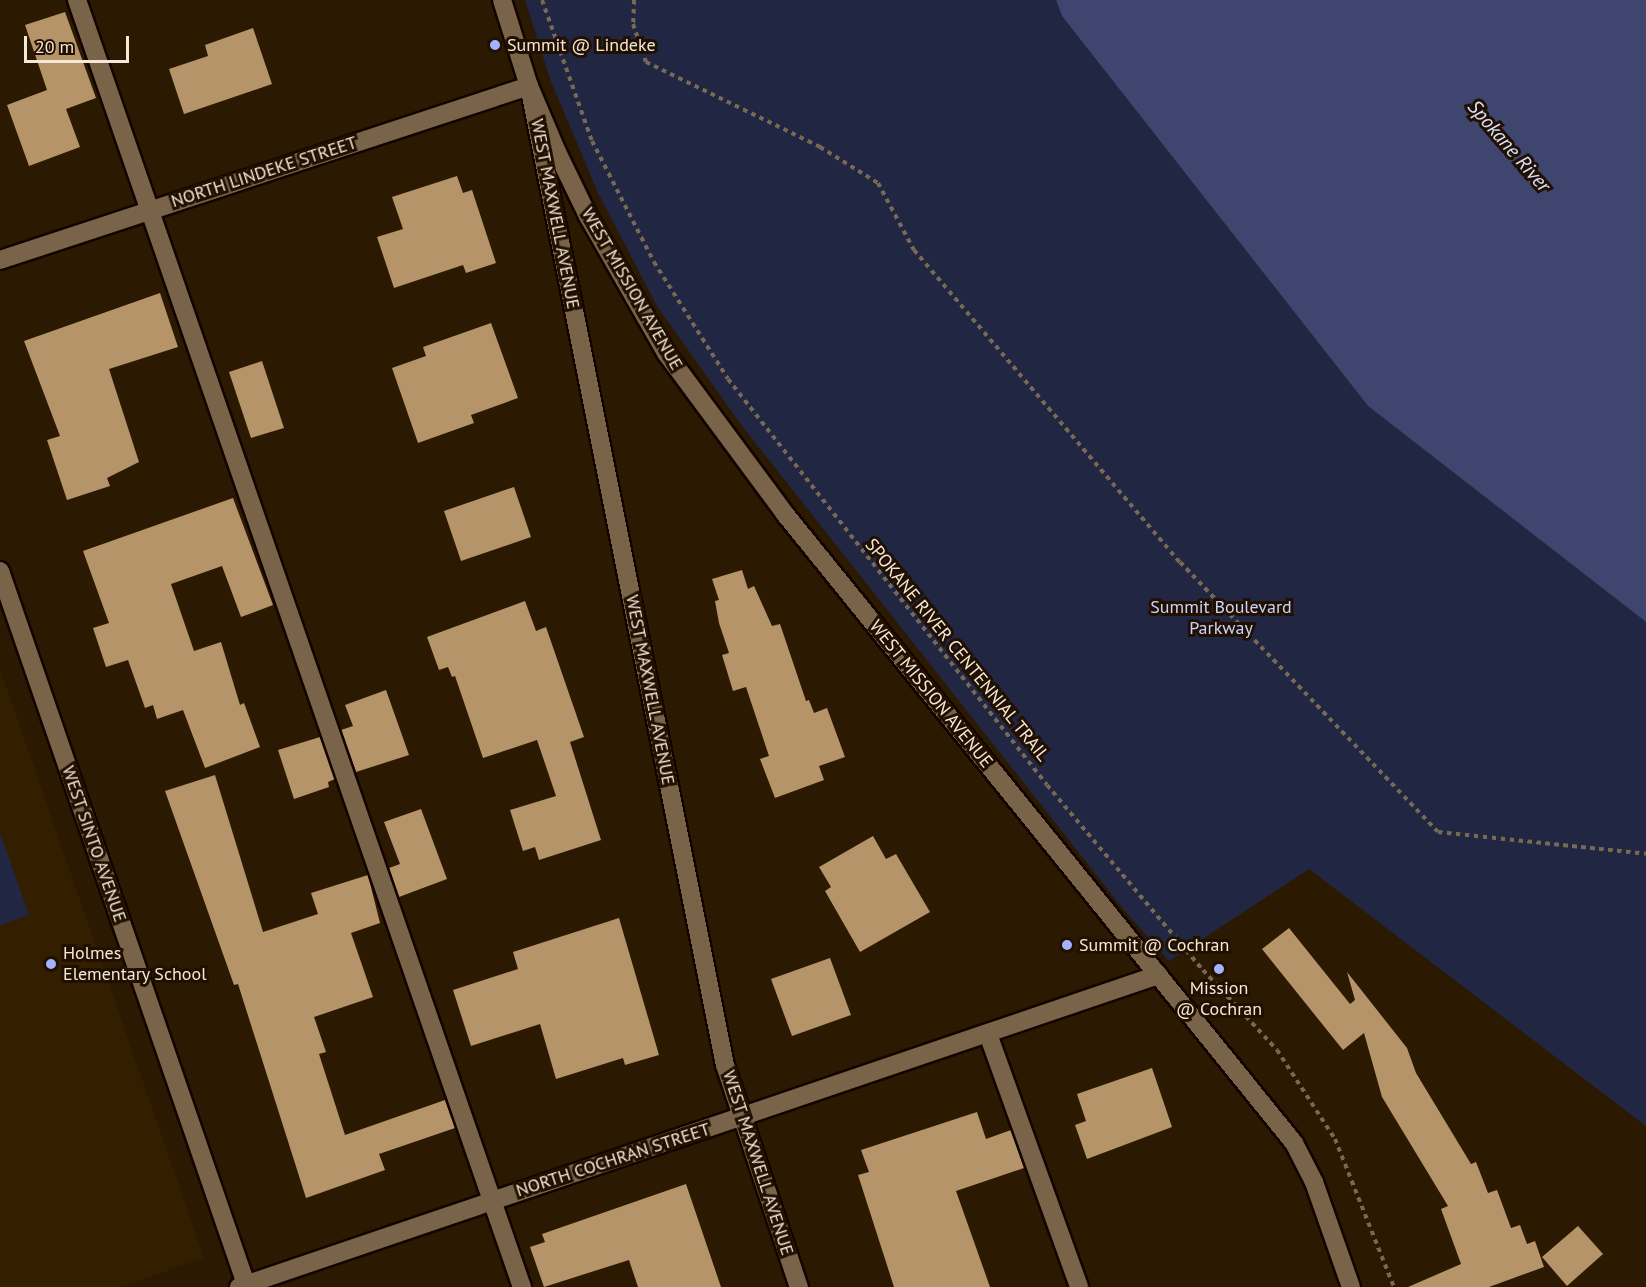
<!DOCTYPE html>
<html>
<head>
<meta charset="utf-8">
<style>
  body { margin:0 }
  #map { position:relative; width:1646px; height:1287px; overflow:hidden; background:#2b1a01; font-family:"PT Sans",sans-serif }
  div>[style] { position:absolute }
  [style*='--x'] { left:calc(var(--x)*1px); top:calc(var(--y)*1px); width:calc(var(--w)*1px); rotate:calc(var(--a)*1deg) }
  .built>* { inset:0; background:#341e00 }
  .green>* { inset:0; background:#212643 }
  .water>* { inset:0; background:#3e456f }
  .building>* { inset:0; background:#b69469 }
  .path>* { height:4px; margin-top:-2px; transform-origin:0; background:repeating-linear-gradient(90deg,#786953 0 4.5px,transparent 0 9px) }
  .roads { filter:drop-shadow(2px 0 #130400) drop-shadow(-2px 0 #130400) drop-shadow(0 2px #130400) drop-shadow(0 -2px #130400) }
  .service>* { height:18px; margin:-9px; padding:0 9px; transform-origin:9px; border-radius:9px; background:#7a6449 }
  .minor>* { height:18px; margin:-9px; padding:0 9px; transform-origin:9px; border-radius:9px; background:#7a6449 }
  .tertiary>* { height:18px; margin:-9px; padding:0 9px; transform-origin:9px; border-radius:9px; background:#7a6449 }
  .dots>* { width:16px; height:16px; translate:-50% -50%; box-sizing:border-box; border:3px solid #211000; border-radius:50% }
  span { translate:-50% -50%; white-space:nowrap; text-align:center; line-height:1.15; -webkit-text-stroke:6px #211000; paint-order:stroke }
  .poi-label { font-size:18px; color:#f5e8d9 }
  .left { translate:0 -50%; text-align:left }
  .street-label { font-size:18px; color:#f5e8d9 }
  .park-label { font-size:18px; color:#cad4ff }
  .water-label { font-size:20px; color:#dae1fe; font-style:italic }
  .scale { position:absolute; left:24px; top:36px; width:105px; height:27px; box-sizing:border-box; border:3px solid #f5e8d9; border-top:0; padding-left:8px; font-size:18px; line-height:21px; white-space:nowrap; color:#f5e8d9; -webkit-text-stroke:4px #211000; paint-order:stroke }
</style>
</head>
<body>
<div id="map">
  <div class="built">
    <div style="clip-path:polygon(0 669px,204px 1258px,120px 1287px,0 1287px)"></div>
  </div>
  <div class="green">
    <div style="clip-path:polygon(525px 0,1056px 0,1062px 16px,1368px 406px,1646px 622px,1646px 1126px,1309px 869px,1169px 961px,1124px 910px,739px 422px,657px 306px,598px 193px,550px 79px)"></div>
    <div style="clip-path:polygon(0 832px,29px 915px,0 925px)"></div>
  </div>
  <div class="water">
    <div style="clip-path:polygon(1056px 0,1646px 0,1646px 622px,1368px 406px,1062px 16px)"></div>
  </div>
  <div class="building">
    <div style="clip-path:polygon(65px 12px,96px 98px,66px 109px,80px 147px,29px 166px,7px 105px,47px 90px,25px 25px)"></div>
    <div style="clip-path:polygon(253px 28px,272px 84px,184px 114px,169px 69px,208px 56px,205px 45px)"></div>
    <div style="clip-path:polygon(457px 176px,463px 193px,472px 190px,496px 263px,466px 273px,463px 265px,394px 288px,377px 237px,403px 229px,392px 197px)"></div>
    <div style="clip-path:polygon(160px 293px,178px 347px,109px 369px,139px 462px,107px 478px,110px 486px,67px 500px,47px 440px,60px 436px,24px 341px)"></div>
    <div style="clip-path:polygon(491px 323px,518px 398px,471px 415px,474px 423px,418px 443px,392px 368px,426px 356px,423px 347px)"></div>
    <div style="clip-path:polygon(262px 361px,284px 428px,251px 438px,229px 372px)"></div>
    <div style="clip-path:polygon(514px 487px,531px 537px,461px 561px,444px 511px)"></div>
    <div style="clip-path:polygon(233px 498px,273px 605px,241px 617px,222px 566px,171px 584px,194px 651px,221px 642px,240px 705px,244px 703px,260px 747px,205px 768px,183px 710px,157px 719px,153px 705px,145px 708px,128px 660px,106px 667px,93px 628px,109px 623px,83px 551px)"></div>
    <div style="clip-path:polygon(742px 570px,748px 589px,754px 586px,772px 626px,780px 624px,806px 701px,809px 700px,814px 713px,827px 708px,845px 757px,819px 766px,824px 780px,775px 798px,760px 759px,769px 756px,746px 687px,733px 691px,722px 655px,729px 653px,719px 623px,715px 601px,719px 600px,712px 579px)"></div>
    <div style="clip-path:polygon(525px 601px,536px 631px,546px 627px,584px 737px,570px 742px,601px 840px,539px 860px,535px 847px,523px 851px,510px 810px,556px 796px,537px 740px,483px 758px,455px 676px,452px 677px,448px 667px,439px 670px,427px 637px)"></div>
    <div style="clip-path:polygon(386px 690px,409px 755px,356px 772px,341px 730px,353px 726px,345px 705px)"></div>
    <div style="clip-path:polygon(320px 737px,335px 779px,328px 782px,329px 787px,294px 799px,278px 750px)"></div>
    <div style="clip-path:polygon(215px 775px,263px 932px,318px 914px,311px 893px,368px 875px,380px 923px,351px 933px,373px 997px,314px 1017px,326px 1052px,319px 1054px,345px 1135px,445px 1100px,455px 1128px,379px 1154px,385px 1170px,306px 1198px,238px 984px,234px 985px,165px 791px)"></div>
    <div style="clip-path:polygon(421px 809px,447px 879px,399px 897px,389px 868px,400px 864px,384px 822px)"></div>
    <div style="clip-path:polygon(873px 836px,886px 859px,896px 854px,930px 912px,860px 952px,825px 891px,831px 887px,819px 867px)"></div>
    <div style="clip-path:polygon(619px 918px,659px 1055px,625px 1065px,623px 1058px,556px 1079px,540px 1024px,471px 1046px,453px 990px,518px 969px,513px 952px)"></div>
    <div style="clip-path:polygon(1289px 928px,1350px 1004px,1355px 1000px,1347px 972px,1407px 1048px,1416px 1073px,1471px 1164px,1476px 1162px,1488px 1193px,1497px 1190px,1511px 1228px,1520px 1225px,1527px 1244px,1535px 1241px,1544px 1267px,1489px 1287px,1408px 1287px,1461px 1264px,1441px 1209px,1448px 1206px,1382px 1097px,1364px 1033px,1343px 1050px,1262px 949px)"></div>
    <div style="clip-path:polygon(830px 958px,851px 1015px,792px 1036px,771px 979px)"></div>
    <div style="clip-path:polygon(1152px 1068px,1172px 1127px,1087px 1159px,1075px 1125px,1086px 1121px,1077px 1094px)"></div>
    <div style="clip-path:polygon(977px 1112px,986px 1139px,1011px 1130px,1024px 1168px,956px 1191px,990px 1287px,894px 1287px,858px 1175px,869px 1172px,861px 1150px)"></div>
    <div style="clip-path:polygon(686px 1184px,721px 1287px,638px 1287px,629px 1260px,544px 1287px,530px 1247px,545px 1242px,542px 1234px)"></div>
    <div style="clip-path:polygon(1578px 1226px,1603px 1254px,1567px 1286px,1542px 1257px)"></div>
  </div>
  <div class="path">
    <div style="--x:542;--y:0;--w:150;--a:70.5"></div>
    <div style="--x:592;--y:141;--w:136;--a:62.9"></div>
    <div style="--x:654;--y:262;--w:138;--a:57.7"></div>
    <div style="--x:728;--y:379;--w:516;--a:51.84"></div>
    <div style="--x:1047;--y:785;--w:242;--a:49.9"></div>
    <div style="--x:1203;--y:970;--w:109;--a:47.2"></div>
    <div style="--x:1277;--y:1050;--w:106;--a:56.9"></div>
    <div style="--x:1335;--y:1139;--w:159;--a:68.3"></div>
    <div style="--x:634;--y:0;--w:24;--a:92"></div>
    <div style="--x:633;--y:24;--w:40;--a:71.1"></div>
    <div style="--x:646;--y:62;--w:194;--a:26"></div>
    <div style="--x:820;--y:147;--w:68;--a:31.8"></div>
    <div style="--x:878;--y:183;--w:76;--a:61.8"></div>
    <div style="--x:914;--y:250;--w:410;--a:49.6"></div>
    <div style="--x:1180;--y:562;--w:373;--a:46.3"></div>
    <div style="--x:1438;--y:832;--w:209;--a:6"></div>
  </div>
  <div class="roads">
    <div class="service">
      <div style="--x:77;--y:0;--w:1362;--a:70.93"></div>
      <div style="--x:988;--y:1034;--w:269;--a:70.2"></div>
    </div>
    <div class="minor">
      <div style="--x:0;--y:260;--w:557;--a:-18.21"></div>
      <div style="--x:529;--y:86;--w:998;--a:78.68"></div>
      <div style="--x:725;--y:1065;--w:234;--a:71.6"></div>
      <div style="--x:0;--y:571;--w:757;--a:70.97"></div>
      <div style="--x:239;--y:1287;--w:971;--a:-18.75"></div>
    </div>
    <div class="tertiary">
      <div style="--x:502;--y:0;--w:90;--a:72.6"></div>
      <div style="--x:529;--y:86;--w:72;--a:67"></div>
      <div style="--x:557;--y:152;--w:71;--a:64.2"></div>
      <div style="--x:588;--y:216;--w:158;--a:60.3"></div>
      <div style="--x:666;--y:353;--w:200;--a:53.5"></div>
      <div style="--x:785;--y:514;--w:809;--a:51.02"></div>
      <div style="--x:1294;--y:1143;--w:44;--a:62.9"></div>
      <div style="--x:1314;--y:1182;--w:111;--a:70.6"></div>
    </div>
  </div>
  <div class="dots">
    <div style="left:495px;top:45px;background:#a3b2fd"></div>
    <div style="left:1067px;top:945px;background:#a3b2fd"></div>
    <div style="left:51px;top:964px;background:#a3b2fd"></div>
    <div style="left:1219px;top:969px;background:#a3b2fd"></div>
  </div>
  <div class="poi-label">
    <span class="left" style="left:507px;top:45px">Summit @ Lindeke</span>
    <span class="left" style="left:1079px;top:945px">Summit @ Cochran</span>
    <span class="left" style="left:63px;top:964px">Holmes<br>Elementary School</span>
    <span style="left:1219px;top:999px">Mission<br>@ Cochran</span>
  </div>
  <div class="street-label">
    <span style="left:264px;top:172px;rotate:-18deg">NORTH LINDEKE STREET</span>
    <span style="left:555px;top:214px;rotate:79deg">WEST MAXWELL AVENUE</span>
    <span style="left:632px;top:289px;rotate:60deg">WEST MISSION AVENUE</span>
    <span style="left:957px;top:650px;rotate:51deg">SPOKANE RIVER CENTENNIAL TRAIL</span>
    <span style="left:650px;top:690px;rotate:79deg">WEST MAXWELL AVENUE</span>
    <span style="left:931px;top:694px;rotate:51deg">WEST MISSION AVENUE</span>
    <span style="left:94px;top:844px;rotate:71deg">WEST SINTO AVENUE</span>
    <span style="left:613px;top:1160px;rotate:-18deg">NORTH COCHRAN STREET</span>
    <span style="left:758px;top:1163px;rotate:72deg">WEST MAXWELL AVENUE</span>
  </div>
  <div class="park-label">
    <span style="left:1221px;top:618px">Summit Boulevard<br>Parkway</span>
  </div>
  <div class="water-label">
    <span style="left:1509px;top:146px;rotate:49deg">Spokane River</span>
  </div>
  <div class="scale">20 m</div>
</div>
</body>
</html>
